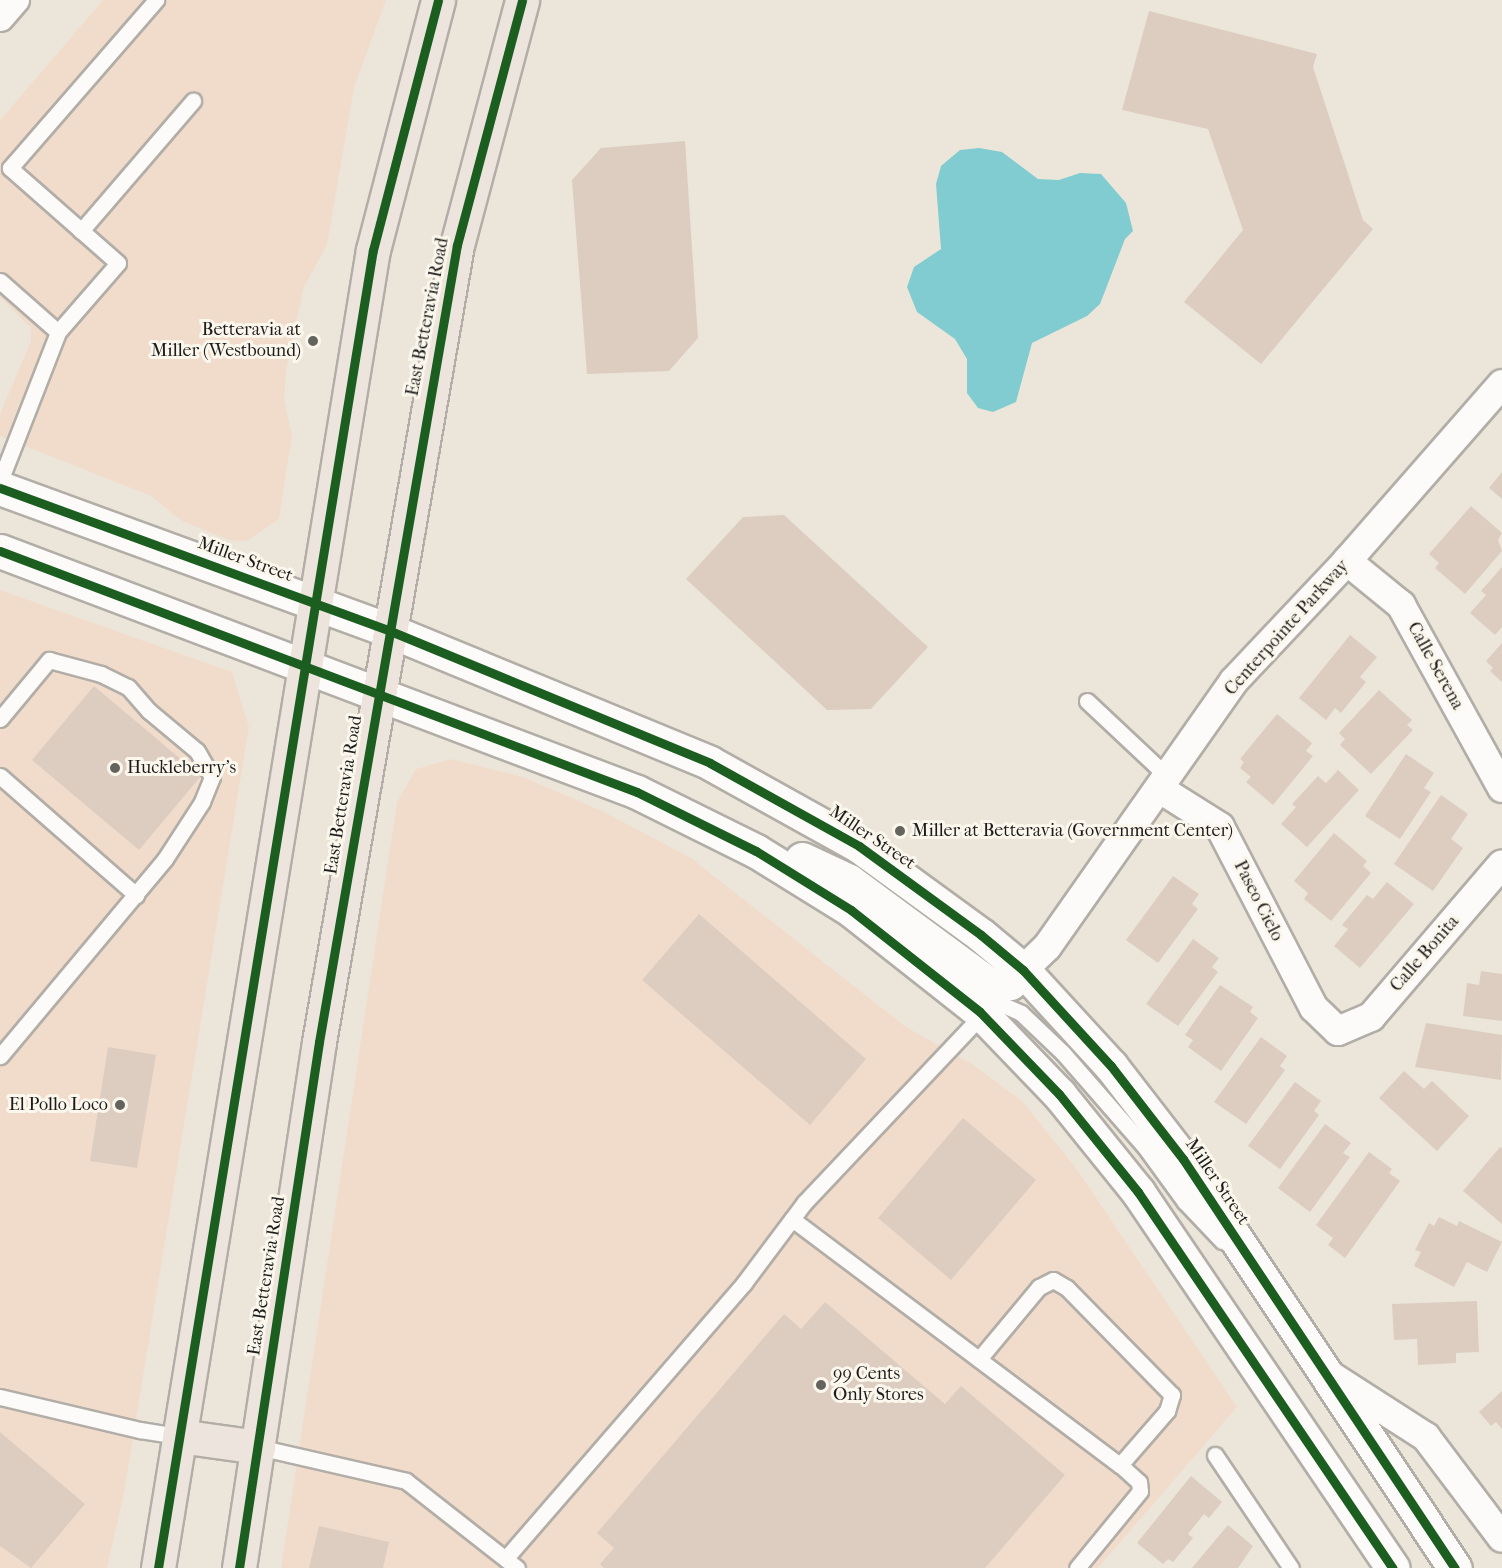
<!DOCTYPE html>
<html>
<head>
<meta charset="utf-8">
<style>
  body { margin:0 }
  #map { position:relative; width:1502px; height:1568px; overflow:hidden; background:#ece6da; font-family:"IM FELL French Canon",serif }
  div>[style] { position:absolute }
  [style*='--x'] { left:calc(var(--x)*1px); top:calc(var(--y)*1px); width:calc(var(--w)*1px); rotate:calc(var(--a)*1deg) }
  .built>* { inset:0; background:#f1dccc }
  .water>* { inset:0; background:#81ccd0 }
  .building>* { inset:0; background:#dccdc0 }
  .roads { filter:drop-shadow(2px 0 #b2aea7) drop-shadow(-2px 0 #b2aea7) drop-shadow(0 2px #b2aea7) drop-shadow(0 -2px #b2aea7) }
  .service>* { height:15px; margin:-7.5px; padding:0 7.5px; transform-origin:7.5px; border-radius:7.5px; background:#fcfbf9 }
  .minor>* { height:28px; margin:-14px; padding:0 14px; transform-origin:14px; border-radius:14px; background:#fcfbf9 }
  .tertiary>* { height:33px; margin:-16.5px; padding:0 16.5px; transform-origin:16.5px; border-radius:16.5px; background:#fcfbf9 }
  .trunk>* { height:33px; margin:-16.5px; padding:0 16.5px; transform-origin:16.5px; border-radius:16.5px; background:#ede5dd }
  .cycleway>* { height:9px; margin:-4.5px; padding:0 4.5px; transform-origin:4.5px; border-radius:4.5px; background:#1b5e20 }
  .dots>* { width:16px; height:16px; translate:-50% -50%; box-sizing:border-box; border:3px solid #fbf7ec; border-radius:50% }
  span { translate:-50% -50%; white-space:nowrap; text-align:center; line-height:1.15; -webkit-text-stroke:6px #fbf7ec; paint-order:stroke }
  .street-label { font-size:18px; color:#1c1c1c }
  .poi-label { font-size:18px; color:#1c1c1c }
  .right { translate:-100% -50%; text-align:right }
  .left { translate:0 -50%; text-align:left }
</style>
</head>
<body>
<div id="map">
  <div class="built">
    <div style="clip-path:polygon(103px 0,386px 0,354px 88px,327px 245px,304px 287px,287px 365px,284px 399px,292px 436px,279px 519px,247px 541px,229px 540px,182px 521px,151px 496px,0 436px,0 414px,31px 341px,31px 328px,0 297px,0 120px)"></div>
    <div style="clip-path:polygon(0 590px,232px 672px,249px 727px,124px 1493px,107px 1568px,0 1568px)"></div>
    <div style="clip-path:polygon(451px 759px,523px 777px,602px 811px,691px 858px,906px 1027px,972px 1064px,1022px 1101px,1076px 1168px,1237px 1407px,1098px 1568px,281px 1568px,397px 802px,416px 769px)"></div>
  </div>
  <div class="water">
    <div style="clip-path:polygon(979px 148px,1002px 152px,1038px 179px,1059px 180px,1080px 173px,1101px 174px,1126px 203px,1133px 231px,1125px 239px,1100px 304px,1087px 316px,1032px 343px,1016px 402px,993px 412px,978px 408px,967px 393px,967px 359px,955px 339px,917px 312px,907px 287px,914px 267px,941px 249px,936px 184px,941px 166px,960px 150px)"></div>
  </div>
  <div class="building">
    <div style="clip-path:polygon(1149px 11px,1317px 54px,1313px 67px,1363px 220px,1373px 229px,1261px 364px,1184px 302px,1243px 230px,1208px 129px,1122px 110px)"></div>
    <div style="clip-path:polygon(685px 141px,698px 338px,669px 371px,587px 374px,572px 180px,601px 148px)"></div>
    <div style="clip-path:polygon(1502px 472px,1502px 499px,1489px 488px)"></div>
    <div style="clip-path:polygon(1471px 506px,1502px 533px,1498px 540px,1502px 551px,1465px 594px,1435px 568px,1439px 563px,1429px 554px)"></div>
    <div style="clip-path:polygon(784px 515px,928px 647px,871px 709px,827px 710px,686px 579px,743px 517px)"></div>
    <div style="clip-path:polygon(1502px 567px,1502px 627px,1495px 635px,1470px 613px,1486px 595px,1481px 591px)"></div>
    <div style="clip-path:polygon(1350px 635px,1377px 657px,1360px 677px,1366px 682px,1341px 713px,1335px 708px,1326px 720px,1299px 698px)"></div>
    <div style="clip-path:polygon(1502px 643px,1502px 682px,1490px 671px,1493px 668px,1486px 661px)"></div>
    <div style="clip-path:polygon(94px 686px,201px 776px,139px 850px,32px 760px)"></div>
    <div style="clip-path:polygon(1379px 690px,1412px 720px,1407px 725px,1413px 730px,1371px 774px,1340px 745px,1345px 739px,1339px 733px)"></div>
    <div style="clip-path:polygon(1277px 714px,1312px 743px,1306px 751px,1313px 756px,1273px 805px,1246px 782px,1251px 777px,1240px 768px,1244px 762px,1240px 759px)"></div>
    <div style="clip-path:polygon(1406px 754px,1434px 773px,1424px 788px,1431px 792px,1400px 839px,1365px 816px)"></div>
    <div style="clip-path:polygon(1338px 770px,1359px 790px,1307px 847px,1281px 824px,1296px 807px,1292px 804px,1318px 776px,1326px 783px)"></div>
    <div style="clip-path:polygon(1441px 795px,1468px 814px,1451px 839px,1463px 848px,1433px 891px,1394px 864px)"></div>
    <div style="clip-path:polygon(1334px 833px,1367px 861px,1363px 866px,1371px 873px,1331px 921px,1304px 899px,1308px 893px,1294px 881px)"></div>
    <div style="clip-path:polygon(1173px 876px,1199px 894px,1192px 904px,1198px 909px,1158px 963px,1126px 940px)"></div>
    <div style="clip-path:polygon(1387px 882px,1414px 904px,1360px 968px,1334px 946px,1348px 929px,1342px 925px,1367px 895px,1373px 899px)"></div>
    <div style="clip-path:polygon(699px 914px,866px 1059px,810px 1125px,642px 980px)"></div>
    <div style="clip-path:polygon(1193px 939px,1219px 958px,1212px 967px,1218px 972px,1178px 1026px,1146px 1004px)"></div>
    <div style="clip-path:polygon(1481px 971px,1502px 974px,1502px 1021px,1463px 1016px,1467px 983px,1479px 985px)"></div>
    <div style="clip-path:polygon(1220px 985px,1253px 1007px,1250px 1012px,1258px 1018px,1221px 1071px,1188px 1047px,1193px 1040px,1185px 1035px)"></div>
    <div style="clip-path:polygon(1426px 1023px,1502px 1035px,1501px 1080px,1415px 1067px)"></div>
    <div style="clip-path:polygon(1261px 1037px,1287px 1056px,1280px 1066px,1285px 1070px,1246px 1124px,1214px 1102px)"></div>
    <div style="clip-path:polygon(108px 1047px,156px 1055px,137px 1168px,90px 1161px)"></div>
    <div style="clip-path:polygon(1404px 1071px,1424px 1089px,1432px 1081px,1469px 1116px,1437px 1151px,1379px 1098px)"></div>
    <div style="clip-path:polygon(1295px 1082px,1321px 1101px,1314px 1111px,1319px 1115px,1280px 1169px,1248px 1146px)"></div>
    <div style="clip-path:polygon(963px 1118px,1036px 1180px,951px 1280px,878px 1218px)"></div>
    <div style="clip-path:polygon(1325px 1124px,1351px 1143px,1343px 1153px,1350px 1157px,1310px 1212px,1278px 1188px)"></div>
    <div style="clip-path:polygon(1500px 1147px,1502px 1148px,1502px 1224px,1463px 1191px)"></div>
    <div style="clip-path:polygon(1369px 1152px,1392px 1169px,1389px 1173px,1400px 1181px,1345px 1258px,1328px 1245px,1333px 1238px,1316px 1225px)"></div>
    <div style="clip-path:polygon(1439px 1217px,1457px 1226px,1459px 1221px,1502px 1242px,1487px 1272px,1467px 1262px,1454px 1287px,1414px 1266px,1421px 1252px,1415px 1250px,1429px 1223px,1434px 1226px)"></div>
    <div style="clip-path:polygon(1477px 1301px,1479px 1352px,1456px 1353px,1456px 1363px,1418px 1365px,1417px 1339px,1394px 1340px,1392px 1304px)"></div>
    <div style="clip-path:polygon(825px 1302px,945px 1404px,961px 1386px,1065px 1475px,985px 1568px,604px 1568px,600px 1564px,614px 1548px,597px 1533px,784px 1314px,801px 1329px)"></div>
    <div style="clip-path:polygon(1502px 1391px,1502px 1429px,1496px 1422px,1491px 1426px,1479px 1412px)"></div>
    <div style="clip-path:polygon(0 1432px,85px 1504px,31px 1568px,0 1546px)"></div>
    <div style="clip-path:polygon(1191px 1476px,1222px 1502px,1209px 1518px,1204px 1514px,1188px 1534px,1193px 1538px,1173px 1562px,1168px 1559px,1163px 1564px,1137px 1543px)"></div>
    <div style="clip-path:polygon(1228px 1525px,1253px 1546px,1238px 1568px,1192px 1568px)"></div>
    <div style="clip-path:polygon(319px 1526px,389px 1542px,383px 1568px,309px 1568px)"></div>
  </div>
  <div class="roads">
    <div class="service">
      <div style="--x:81;--y:231;--w:172;--a:-49.3"></div>
      <div style="--x:0;--y:281;--w:77;--a:41.3"></div>
      <div style="--x:0;--y:481;--w:160;--a:-68.7"></div>
      <div style="--x:58;--y:332;--w:91;--a:-49"></div>
      <div style="--x:118;--y:263;--w:144;--a:-138.7"></div>
      <div style="--x:10;--y:168;--w:223;--a:-49"></div>
      <div style="--x:1087;--y:701;--w:111;--a:43.2"></div>
      <div style="--x:0;--y:719;--w:77;--a:-50.3"></div>
      <div style="--x:49;--y:660;--w:54;--a:15.1"></div>
      <div style="--x:101;--y:674;--w:30;--a:26"></div>
      <div style="--x:128;--y:687;--w:32;--a:49"></div>
      <div style="--x:149;--y:711;--w:62;--a:39.8"></div>
      <div style="--x:197;--y:751;--w:30;--a:60"></div>
      <div style="--x:212;--y:777;--w:27;--a:112"></div>
      <div style="--x:202;--y:802;--w:68;--a:123"></div>
      <div style="--x:165;--y:859;--w:257;--a:129.9"></div>
      <div style="--x:0;--y:776;--w:181;--a:41.2"></div>
      <div style="--x:792;--y:1219;--w:410;--a:36.9"></div>
      <div style="--x:1120;--y:1465;--w:72;--a:-49"></div>
      <div style="--x:1167;--y:1411;--w:17;--a:-73"></div>
      <div style="--x:1172;--y:1395;--w:150;--a:-134.5"></div>
      <div style="--x:1067;--y:1288;--w:16;--a:-150"></div>
      <div style="--x:1053;--y:1280;--w:16;--a:153"></div>
      <div style="--x:1039;--y:1287;--w:94;--a:129.8"></div>
      <div style="--x:0;--y:1397;--w:144;--a:13.3"></div>
      <div style="--x:140;--y:1430;--w:39;--a:9"></div>
      <div style="--x:258;--y:1447;--w:152;--a:12.9"></div>
      <div style="--x:406;--y:1481;--w:141;--a:38.1"></div>
      <div style="--x:1215;--y:1455;--w:136;--a:56.1"></div>
      <div style="--x:506;--y:1558;--w:364;--a:-49.1"></div>
      <div style="--x:744;--y:1283;--w:100;--a:-53.1"></div>
      <div style="--x:804;--y:1203;--w:272;--a:-46.6"></div>
      <div style="--x:991;--y:1005;--w:10;--a:-6"></div>
      <div style="--x:1001;--y:1004;--w:22;--a:24"></div>
      <div style="--x:1021;--y:1013;--w:58;--a:43.6"></div>
      <div style="--x:1063;--y:1053;--w:125;--a:48.9"></div>
      <div style="--x:1145;--y:1147;--w:68;--a:54"></div>
      <div style="--x:1185;--y:1202;--w:54;--a:46.5"></div>
      <div style="--x:1077;--y:1568;--w:99;--a:-50.7"></div>
      <div style="--x:1140;--y:1491;--w:9;--a:-96"></div>
      <div style="--x:1139;--y:1482;--w:25;--a:-138"></div>
    </div>
    <div class="minor">
      <div style="--x:0;--y:17;--w:23;--a:-49"></div>
      <div style="--x:1347;--y:561;--w:70;--a:39.2"></div>
      <div style="--x:1401;--y:605;--w:209;--a:61.1"></div>
      <div style="--x:1160;--y:789;--w:71;--a:32.3"></div>
      <div style="--x:1220;--y:827;--w:204;--a:62.6"></div>
      <div style="--x:1314;--y:1008;--w:33;--a:44"></div>
      <div style="--x:1338;--y:1031;--w:36;--a:-23"></div>
      <div style="--x:1371;--y:1017;--w:201;--a:-49.4"></div>
      <div style="--x:1023;--y:970;--w:33;--a:-44"></div>
      <div style="--x:1047;--y:947;--w:325;--a:-54.9"></div>
      <div style="--x:1234;--y:681;--w:165;--a:-46.7"></div>
      <div style="--x:1347;--y:561;--w:235;--a:-48.8"></div>
      <div style="--x:1325;--y:1372;--w:120;--a:32.8"></div>
      <div style="--x:1426;--y:1437;--w:126;--a:53"></div>
    </div>
    <div class="tertiary">
      <div style="--x:0;--y:488;--w:413;--a:20.1"></div>
      <div style="--x:388;--y:630;--w:348;--a:22.4"></div>
      <div style="--x:710;--y:763;--w:171;--a:29.1"></div>
      <div style="--x:859;--y:846;--w:151;--a:36.1"></div>
      <div style="--x:981;--y:935;--w:55;--a:39.8"></div>
      <div style="--x:1023;--y:970;--w:130;--a:47.5"></div>
      <div style="--x:1111;--y:1066;--w:118;--a:52.3"></div>
      <div style="--x:1183;--y:1159;--w:491;--a:56.4"></div>
      <div style="--x:0;--y:551;--w:681;--a:20.72"></div>
      <div style="--x:637;--y:792;--w:133;--a:26.4"></div>
      <div style="--x:756;--y:851;--w:112;--a:31.8"></div>
      <div style="--x:851;--y:910;--w:164;--a:38.3"></div>
      <div style="--x:980;--y:1012;--w:114;--a:46.1"></div>
      <div style="--x:1059;--y:1094;--w:126;--a:51.1"></div>
      <div style="--x:1138;--y:1192;--w:454;--a:55.9"></div>
      <div style="--x:802;--y:859;--w:52;--a:25.1"></div>
      <div style="--x:849;--y:881;--w:175;--a:36.4"></div>
      <div style="--x:990;--y:985;--w:20;--a:-6"></div>
      <div style="--x:1010;--y:983;--w:18;--a:-45"></div>
    </div>
    <div class="trunk">
      <div style="--x:179;--y:1436;--w:80;--a:7.9"></div>
      <div style="--x:158;--y:1568;--w:1335;--a:-80.74"></div>
      <div style="--x:373;--y:250;--w:258;--a:-75.4"></div>
      <div style="--x:239;--y:1568;--w:532;--a:-81.35"></div>
      <div style="--x:319;--y:1042;--w:809;--a:-80.18"></div>
      <div style="--x:457;--y:245;--w:253;--a:-75.1"></div>
    </div>
  </div>
  <div class="cycleway">
    <div style="--x:0;--y:488;--w:413;--a:20.1"></div>
    <div style="--x:388;--y:630;--w:348;--a:22.4"></div>
    <div style="--x:710;--y:763;--w:171;--a:29.1"></div>
    <div style="--x:859;--y:846;--w:151;--a:36.1"></div>
    <div style="--x:981;--y:935;--w:55;--a:39.8"></div>
    <div style="--x:1023;--y:970;--w:130;--a:47.5"></div>
    <div style="--x:1111;--y:1066;--w:118;--a:52.3"></div>
    <div style="--x:1183;--y:1159;--w:491;--a:56.4"></div>
    <div style="--x:0;--y:551;--w:681;--a:20.72"></div>
    <div style="--x:637;--y:792;--w:133;--a:26.4"></div>
    <div style="--x:756;--y:851;--w:112;--a:31.8"></div>
    <div style="--x:851;--y:910;--w:164;--a:38.3"></div>
    <div style="--x:980;--y:1012;--w:114;--a:46.1"></div>
    <div style="--x:1059;--y:1094;--w:126;--a:51.1"></div>
    <div style="--x:1138;--y:1192;--w:454;--a:55.9"></div>
    <div style="--x:158;--y:1568;--w:1335;--a:-80.74"></div>
    <div style="--x:373;--y:250;--w:258;--a:-75.4"></div>
    <div style="--x:239;--y:1568;--w:532;--a:-81.35"></div>
    <div style="--x:319;--y:1042;--w:809;--a:-80.18"></div>
    <div style="--x:457;--y:245;--w:253;--a:-75.1"></div>
  </div>
  <div class="dots">
    <div style="left:313px;top:341px;background:#65635e"></div>
    <div style="left:115px;top:768px;background:#65635e"></div>
    <div style="left:900px;top:831px;background:#65635e"></div>
    <div style="left:120px;top:1105px;background:#65635e"></div>
    <div style="left:821px;top:1385px;background:#65635e"></div>
  </div>
  <div class="street-label">
    <span style="left:428px;top:317px;rotate:-79deg">East Betteravia Road</span>
    <span style="left:245px;top:560px;rotate:20deg">Miller Street</span>
    <span style="left:1287px;top:628px;rotate:-48deg">Centerpointe Parkway</span>
    <span style="left:1435px;top:666px;rotate:61deg">Calle Serena</span>
    <span style="left:344px;top:795px;rotate:-81deg">East Betteravia Road</span>
    <span style="left:872px;top:838px;rotate:34deg">Miller Street</span>
    <span style="left:1258px;top:901px;rotate:63deg">Paseo Cielo</span>
    <span style="left:1425px;top:954px;rotate:-49deg">Calle Bonita</span>
    <span style="left:1217px;top:1182px;rotate:56deg">Miller Street</span>
    <span style="left:267px;top:1276px;rotate:-81deg">East Betteravia Road</span>
  </div>
  <div class="poi-label">
    <span class="right" style="left:301px;top:341px">Betteravia at<br>Miller (Westbound)</span>
    <span class="left" style="left:127px;top:768px">Huckleberry's</span>
    <span class="left" style="left:912px;top:831px">Miller at Betteravia (Government Center)</span>
    <span class="right" style="left:108px;top:1105px">El Pollo Loco</span>
    <span class="left" style="left:833px;top:1385px">99 Cents<br>Only Stores</span>
  </div>
</div>
</body>
</html>
